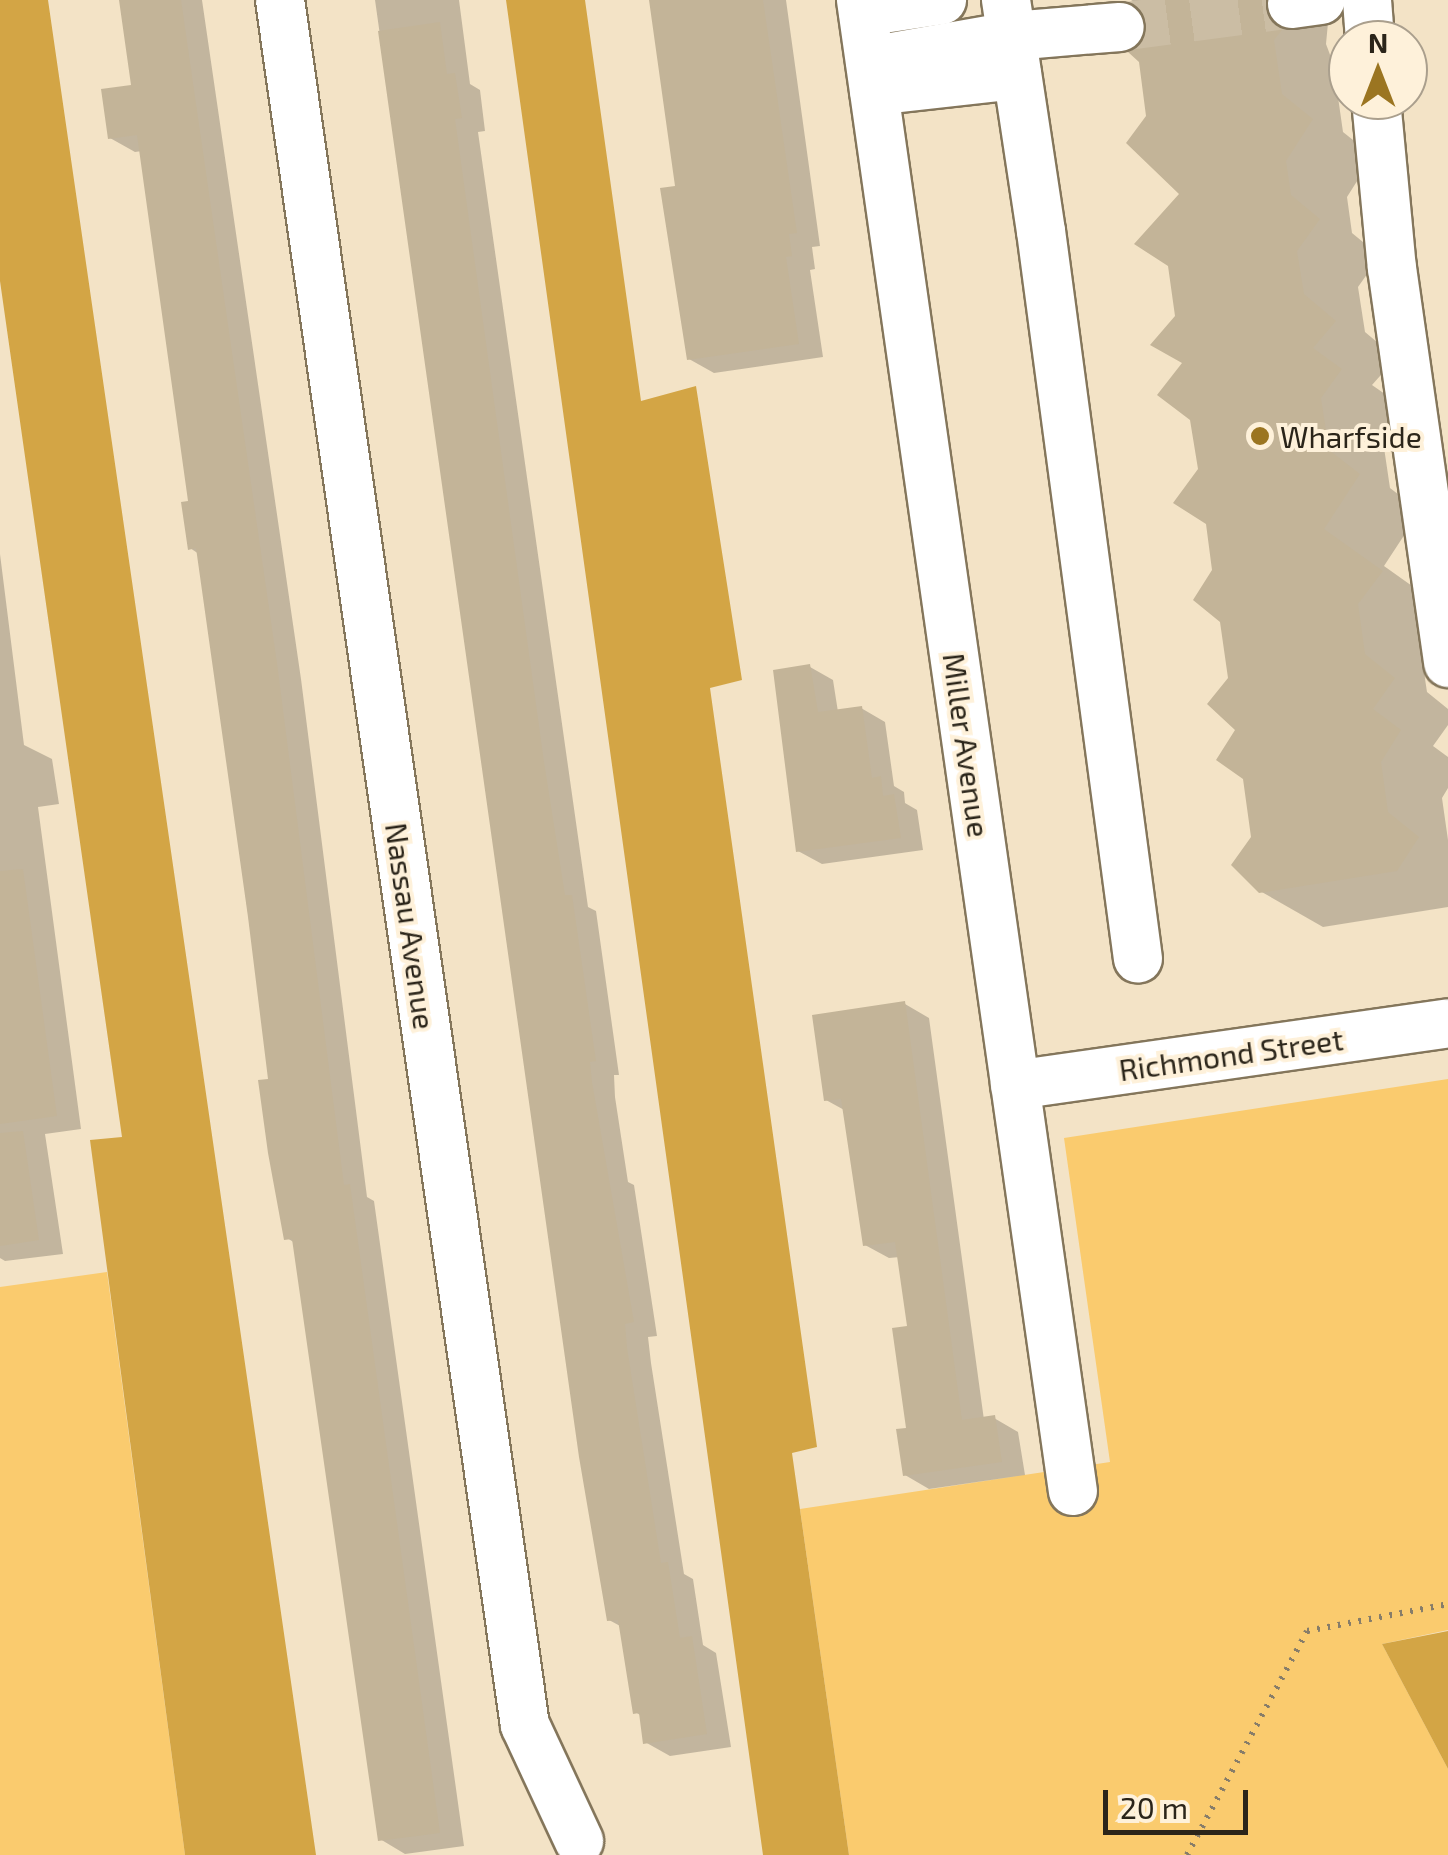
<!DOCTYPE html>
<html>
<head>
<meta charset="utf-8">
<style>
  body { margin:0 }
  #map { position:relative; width:1448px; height:1855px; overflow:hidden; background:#f3e3c6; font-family:"Exo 2",sans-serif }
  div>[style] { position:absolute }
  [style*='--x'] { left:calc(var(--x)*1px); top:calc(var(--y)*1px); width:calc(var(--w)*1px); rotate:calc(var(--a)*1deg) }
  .green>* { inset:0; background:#facb6e }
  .water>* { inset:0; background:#d3a545 }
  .shadow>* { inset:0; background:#0003 }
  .building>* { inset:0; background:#c3b498 }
  .minor-tunnel>* { height:48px; margin-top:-24px; transform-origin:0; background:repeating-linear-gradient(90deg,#cbbda4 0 48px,transparent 0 72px) }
  .path>* { height:6px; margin-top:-3px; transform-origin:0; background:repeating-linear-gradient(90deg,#877d69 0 2.5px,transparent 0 10.5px) }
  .roads { filter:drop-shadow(2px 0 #84765b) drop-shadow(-2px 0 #84765b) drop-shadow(0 2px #84765b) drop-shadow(0 -2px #84765b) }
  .minor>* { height:48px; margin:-24px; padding:0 24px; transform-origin:24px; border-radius:24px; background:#fff }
  .dots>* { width:28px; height:28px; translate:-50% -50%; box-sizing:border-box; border:5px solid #fef1da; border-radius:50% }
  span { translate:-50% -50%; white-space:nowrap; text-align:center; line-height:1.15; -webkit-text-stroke:8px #fef1da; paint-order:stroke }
  .poi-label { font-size:30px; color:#2b251a }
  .left { translate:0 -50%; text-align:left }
  .street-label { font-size:30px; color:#2b251a }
  .north { position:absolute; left:1328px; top:20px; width:100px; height:100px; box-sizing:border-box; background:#fef1da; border:2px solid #aa9f8d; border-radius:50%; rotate:0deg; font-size:28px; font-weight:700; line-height:40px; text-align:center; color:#2b251a }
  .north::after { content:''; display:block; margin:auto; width:35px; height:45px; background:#9b7521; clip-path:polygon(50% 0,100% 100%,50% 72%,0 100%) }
  .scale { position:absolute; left:1103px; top:1790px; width:145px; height:45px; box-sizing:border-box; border:5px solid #2b251a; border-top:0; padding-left:12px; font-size:30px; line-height:35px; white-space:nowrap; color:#2b251a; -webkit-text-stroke:8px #fef1da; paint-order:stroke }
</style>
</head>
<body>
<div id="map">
  <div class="green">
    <div style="clip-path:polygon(1448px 1079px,1448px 1630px,1382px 1644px,1448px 1769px,1448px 1855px,849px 1855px,800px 1509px,1110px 1462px,1064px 1138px)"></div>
    <div style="clip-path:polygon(107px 1272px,185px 1855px,0 1855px,0 1287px)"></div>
  </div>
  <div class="water">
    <div style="clip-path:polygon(0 0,48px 0,316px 1855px,185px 1855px,90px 1140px,122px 1137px,0 281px)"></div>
    <div style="clip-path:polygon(506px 0,585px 0,641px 401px,696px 386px,742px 680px,710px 688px,817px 1447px,792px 1453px,849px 1855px,763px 1855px)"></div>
    <div style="clip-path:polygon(1448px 1631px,1448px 1769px,1382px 1644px)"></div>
  </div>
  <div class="shadow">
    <div style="clip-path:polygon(120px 0,202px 0,301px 679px,367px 1197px,374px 1201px,464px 1846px,405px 1854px,380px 1839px,295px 1243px,287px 1238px,271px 1081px,199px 554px,190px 548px,191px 503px,142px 151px,135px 152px,110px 138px,133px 87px)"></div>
    <div style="clip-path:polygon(375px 0,459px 0,470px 84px,480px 90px,485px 131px,478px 132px,588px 907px,596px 911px,619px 1075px,614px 1075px,615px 1097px,628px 1182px,634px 1185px,657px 1336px,648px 1337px,651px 1363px,684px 1574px,693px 1579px,703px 1645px,716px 1653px,731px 1747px,670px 1756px,645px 1742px,642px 1716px,635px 1712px,622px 1627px,609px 1620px,571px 1390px)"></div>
    <div style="clip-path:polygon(652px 0,786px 0,820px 246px,812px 247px,815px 269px,810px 270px,823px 357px,714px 373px,689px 359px,678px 188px)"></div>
    <div style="clip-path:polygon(1131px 0,1346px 0,1328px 23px,1326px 44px,1332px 60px,1342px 67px,1335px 76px,1343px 132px,1373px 156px,1347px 197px,1352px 233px,1380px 256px,1358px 287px,1365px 332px,1396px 358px,1372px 385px,1402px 406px,1382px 434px,1390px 488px,1420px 511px,1384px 566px,1443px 608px,1419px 639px,1427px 692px,1448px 709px,1448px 725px,1433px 746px,1448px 757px,1448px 788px,1442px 798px,1448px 840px,1448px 907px,1323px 927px,1260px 891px,1178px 317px,1183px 194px,1149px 116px,1150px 23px,1144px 9px)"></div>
    <div style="clip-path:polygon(0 554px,24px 745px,52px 759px,59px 804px,38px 807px,81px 1129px,45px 1134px,63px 1254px,5px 1261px,0 1258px)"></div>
    <div style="clip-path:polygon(810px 667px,833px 680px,838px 712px,861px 708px,885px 722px,894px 786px,904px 792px,905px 803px,917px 810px,923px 850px,822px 864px,798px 851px)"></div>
    <div style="clip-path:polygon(905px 1004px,929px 1018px,984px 1420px,994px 1418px,1018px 1432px,1025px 1475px,929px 1489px,905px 1475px,910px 1328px,900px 1257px,889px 1258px,865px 1245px,846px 1111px,826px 1100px)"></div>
  </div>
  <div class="building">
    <div style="clip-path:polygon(119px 0,181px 0,277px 663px,344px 1185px,350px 1184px,440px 1833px,378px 1841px,292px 1239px,284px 1240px,268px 1153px,258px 1080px,268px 1079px,248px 917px,196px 548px,188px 550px,181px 502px,188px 501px,137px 135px,108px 139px,101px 89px,131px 85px)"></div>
    <div style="clip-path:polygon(649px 0,763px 0,797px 233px,789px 234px,792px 256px,786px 257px,799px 344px,687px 360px,660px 188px,675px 186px)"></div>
    <div style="clip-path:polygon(1137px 0,1266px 0,1270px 20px,1282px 30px,1274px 40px,1282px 94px,1313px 119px,1286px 161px,1291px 195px,1320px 219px,1297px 251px,1304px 294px,1336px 321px,1313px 348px,1342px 369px,1321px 398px,1329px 450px,1360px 474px,1324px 529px,1383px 571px,1358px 604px,1365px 654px,1395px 678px,1373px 709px,1401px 730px,1381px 762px,1388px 812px,1419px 837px,1397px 871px,1259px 893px,1231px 865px,1251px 837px,1243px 779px,1216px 760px,1235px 730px,1207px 704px,1228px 678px,1220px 622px,1193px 600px,1212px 570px,1206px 524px,1173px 503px,1198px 469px,1190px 420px,1157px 395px,1182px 363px,1150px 345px,1175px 316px,1168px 266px,1134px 244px,1179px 194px,1126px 143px,1146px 116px,1139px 62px,1128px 52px,1144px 40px,1147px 26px,1134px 4px)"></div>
    <div style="clip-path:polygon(440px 22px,447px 74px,455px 73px,462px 118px,455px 119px,544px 762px,565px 895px,572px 895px,596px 1061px,590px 1062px,592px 1082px,634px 1322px,625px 1324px,627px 1348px,661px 1563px,668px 1562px,680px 1638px,692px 1636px,707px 1734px,643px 1744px,639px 1713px,633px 1714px,618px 1620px,607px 1621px,579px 1457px,378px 31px)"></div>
    <div style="clip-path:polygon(810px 664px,818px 712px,862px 706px,872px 778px,881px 776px,883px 796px,894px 794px,901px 838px,796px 852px,773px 670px)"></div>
    <div style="clip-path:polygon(23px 869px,57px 1116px,0 1124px,0 871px)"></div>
    <div style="clip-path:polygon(905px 1001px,962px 1420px,995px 1415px,1002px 1462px,903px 1476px,896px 1429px,906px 1428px,892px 1328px,907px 1326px,895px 1242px,863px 1246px,841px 1099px,824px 1101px,812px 1015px)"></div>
    <div style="clip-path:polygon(23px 1131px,39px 1240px,0 1246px,0 1133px)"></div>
  </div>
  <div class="minor-tunnel">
    <div style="--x:1120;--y:27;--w:174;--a:-7.6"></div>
  </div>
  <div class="path">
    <div style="--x:1187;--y:1855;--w:254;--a:-61.8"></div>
    <div style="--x:1307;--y:1631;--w:144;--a:-10.8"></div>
  </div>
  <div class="roads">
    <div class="minor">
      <div style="--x:280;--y:0;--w:1742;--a:81.92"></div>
      <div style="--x:525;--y:1725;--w:128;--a:65"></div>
      <div style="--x:861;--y:0;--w:1506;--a:81.91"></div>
      <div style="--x:1006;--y:0;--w:234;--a:81.4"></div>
      <div style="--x:1041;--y:231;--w:734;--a:82.41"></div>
      <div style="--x:1367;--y:0;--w:40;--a:85.7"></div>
      <div style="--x:1292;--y:4;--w:29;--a:-8"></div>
      <div style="--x:863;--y:12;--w:80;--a:-8.6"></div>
      <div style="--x:870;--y:61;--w:144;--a:-10"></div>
      <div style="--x:1012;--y:36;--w:108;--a:-4.8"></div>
      <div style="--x:874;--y:91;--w:144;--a:-6.4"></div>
      <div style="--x:1376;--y:100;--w:169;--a:84.6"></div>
      <div style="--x:1392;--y:268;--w:399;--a:81.9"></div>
      <div style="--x:1015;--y:1085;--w:437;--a:-8.1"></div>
    </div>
  </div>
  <div class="dots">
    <div style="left:1260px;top:436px;background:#9b7521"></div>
  </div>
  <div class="poi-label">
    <span class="left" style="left:1280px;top:436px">Wharfside</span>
  </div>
  <div class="street-label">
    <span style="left:967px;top:745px;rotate:82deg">Miller Avenue</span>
    <span style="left:411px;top:926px;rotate:82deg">Nassau Avenue</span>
    <span style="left:1231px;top:1054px;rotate:-8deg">Richmond Street</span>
  </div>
  <div class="north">N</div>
  <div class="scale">20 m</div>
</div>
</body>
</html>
